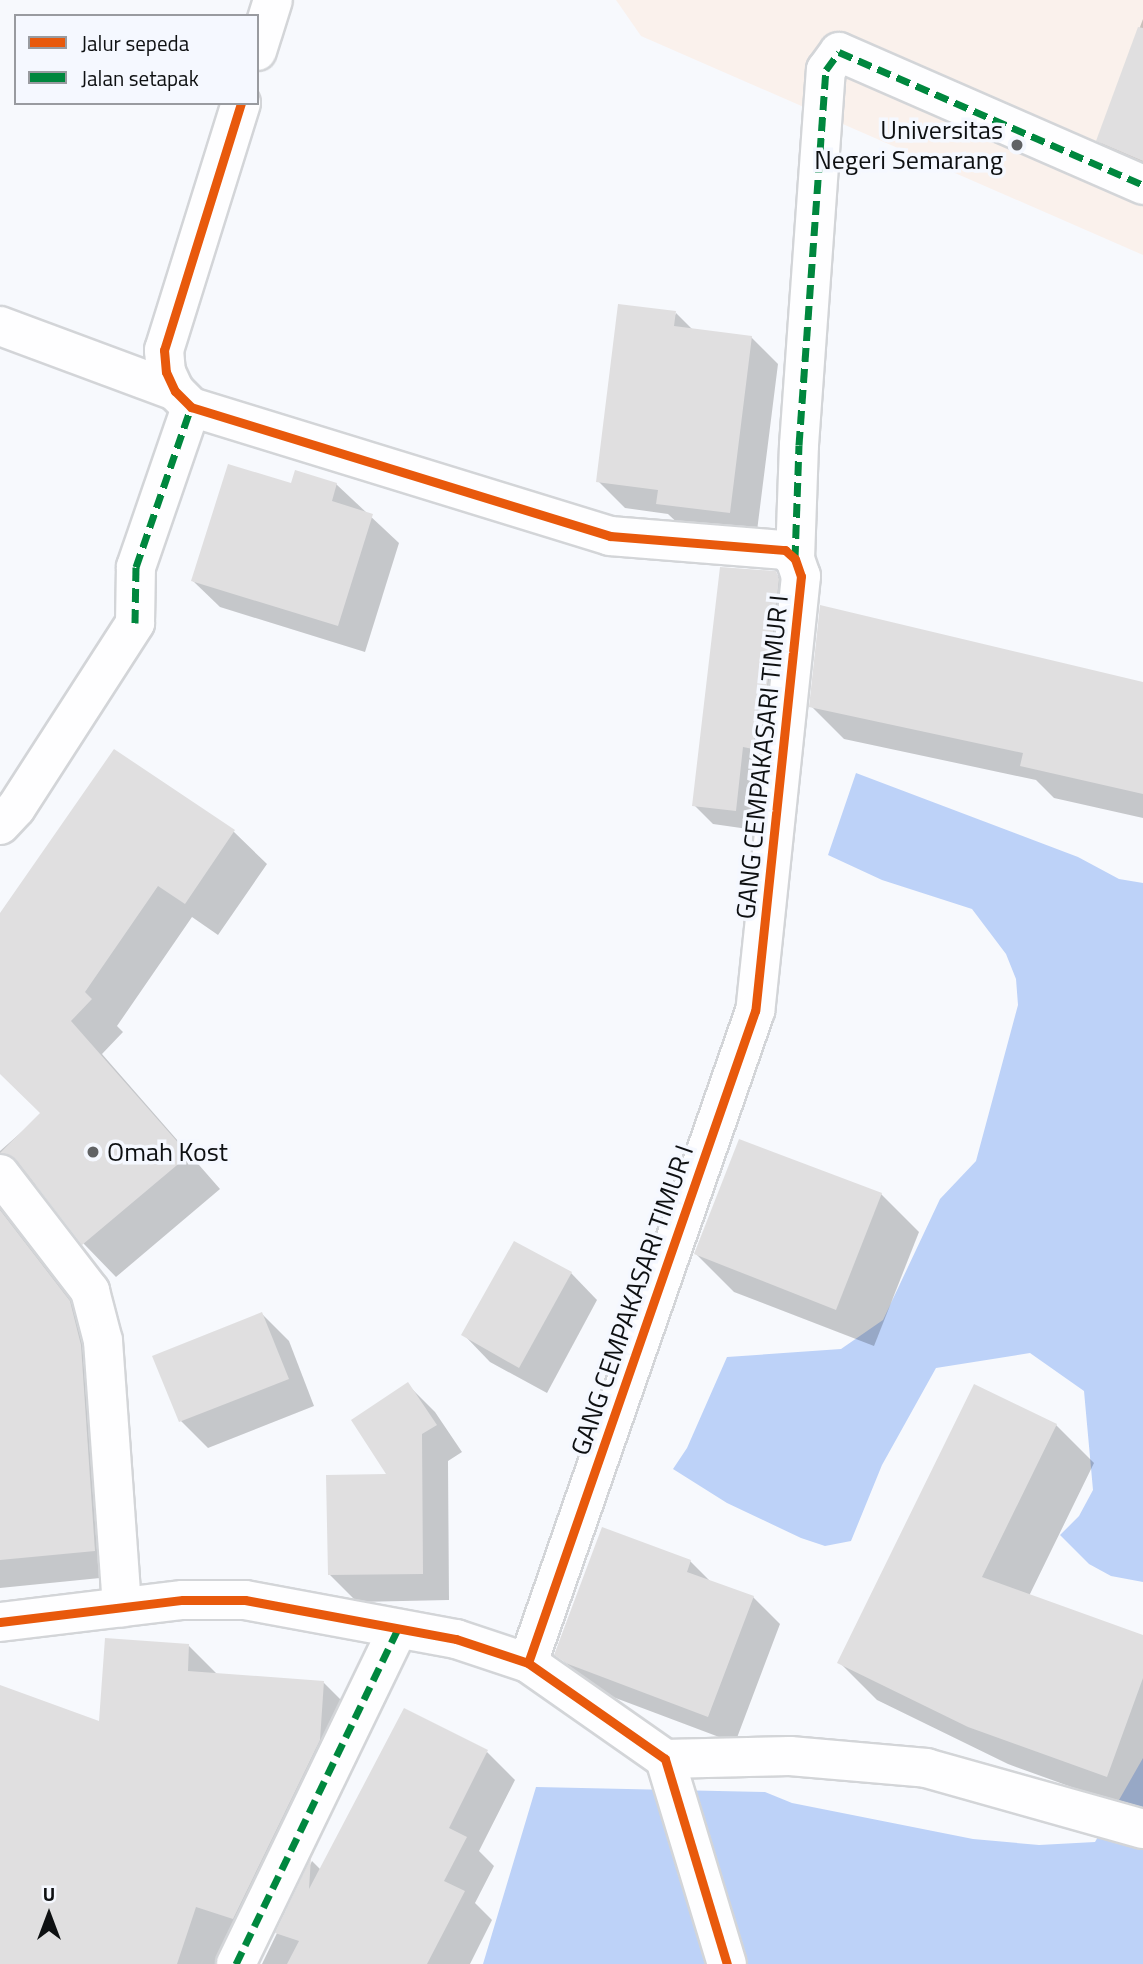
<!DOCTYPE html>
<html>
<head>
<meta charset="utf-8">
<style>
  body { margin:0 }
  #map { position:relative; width:1143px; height:1964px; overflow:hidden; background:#f7f9fd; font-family:"Titillium Web",sans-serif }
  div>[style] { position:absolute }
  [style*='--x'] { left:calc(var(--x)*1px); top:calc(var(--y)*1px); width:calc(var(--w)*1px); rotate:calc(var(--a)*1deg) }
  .education>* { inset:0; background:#faf1ec }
  .forest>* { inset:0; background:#bdd2f8 }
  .shadow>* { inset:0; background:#0003 }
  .building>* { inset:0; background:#e0dfe0 }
  .roads { filter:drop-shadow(2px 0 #d3d5d8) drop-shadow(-2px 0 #d3d5d8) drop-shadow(0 2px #d3d5d8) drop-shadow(0 -2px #d3d5d8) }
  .minor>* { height:38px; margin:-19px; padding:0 19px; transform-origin:19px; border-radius:19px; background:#fefeff }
  .quiet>* { height:7px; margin-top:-3.5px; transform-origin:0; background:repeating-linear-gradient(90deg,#00873e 0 14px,transparent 0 21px) }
  .cycleway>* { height:9px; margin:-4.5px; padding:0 4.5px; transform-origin:4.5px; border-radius:4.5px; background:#e8590c }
  .dots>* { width:19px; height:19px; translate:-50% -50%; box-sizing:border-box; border:4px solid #f5f8ff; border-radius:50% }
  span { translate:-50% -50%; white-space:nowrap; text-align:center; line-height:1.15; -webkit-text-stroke:7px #f5f8ff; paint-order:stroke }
  .poi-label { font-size:26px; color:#0e1012 }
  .right { translate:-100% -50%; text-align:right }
  .left { translate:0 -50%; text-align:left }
  .street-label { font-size:26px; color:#0e1012 }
  .legend { position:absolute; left:14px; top:14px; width:245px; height:91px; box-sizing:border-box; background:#f5f8ff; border:2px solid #999ba0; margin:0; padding:9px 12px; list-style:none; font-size:21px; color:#0e1012 }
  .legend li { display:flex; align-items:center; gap:14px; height:35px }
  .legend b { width:35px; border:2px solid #999ba0 }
  .north { position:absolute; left:14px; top:1880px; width:70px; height:70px; -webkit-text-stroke:5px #f5f8ff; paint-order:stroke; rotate:0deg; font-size:19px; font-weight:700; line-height:28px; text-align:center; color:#0e1012 }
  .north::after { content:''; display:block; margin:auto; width:24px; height:32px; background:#0e1012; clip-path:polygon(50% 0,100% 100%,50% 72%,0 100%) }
</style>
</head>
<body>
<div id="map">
  <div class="education">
    <div style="clip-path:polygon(616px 0,1143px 0,1143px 255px,641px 36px)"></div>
  </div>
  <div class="forest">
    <div style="clip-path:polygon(856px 773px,1078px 857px,1119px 879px,1143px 883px,1143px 1582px,1111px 1576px,1089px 1564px,1060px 1535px,1079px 1516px,1093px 1490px,1084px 1391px,1030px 1353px,936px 1368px,882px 1465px,851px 1541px,825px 1546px,801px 1538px,727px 1503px,673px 1469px,687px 1448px,727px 1357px,841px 1349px,883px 1320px,940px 1199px,976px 1161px,1018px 1005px,1016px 979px,1006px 954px,972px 909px,882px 880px,828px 855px)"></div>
    <div style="clip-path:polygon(1143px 1758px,1143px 1964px,483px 1964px,536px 1787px,765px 1792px,792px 1803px,973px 1839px,1039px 1845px,1095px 1842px)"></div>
  </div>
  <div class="shadow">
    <div style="clip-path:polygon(1143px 19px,1143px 178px,1131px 173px,1098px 140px)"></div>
    <div style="clip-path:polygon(676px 313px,693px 330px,751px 337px,778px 364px,756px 539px,685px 530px,668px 514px,625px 508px,598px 481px)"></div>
    <div style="clip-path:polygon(336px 484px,399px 543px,365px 652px,220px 607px,193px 581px,292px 485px)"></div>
    <div style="clip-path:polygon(775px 573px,795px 593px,755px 830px,713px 824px,694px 805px)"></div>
    <div style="clip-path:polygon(1143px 683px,1143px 818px,1054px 798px,1036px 780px,844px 739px,811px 706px)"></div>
    <div style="clip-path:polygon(115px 751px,234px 832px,267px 864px,218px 935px,192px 917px,117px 1026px,123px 1032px,102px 1054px,220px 1189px,116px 1277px,84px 1244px,39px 1185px,29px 1185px,0 1157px,0 1151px,42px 1114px,0 1073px,0 914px)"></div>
    <div style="clip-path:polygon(0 1189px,95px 1328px,120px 1576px,0 1588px)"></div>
    <div style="clip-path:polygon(881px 1194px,919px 1232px,874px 1346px,734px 1292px,696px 1254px)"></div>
    <div style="clip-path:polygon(571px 1273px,597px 1300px,547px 1393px,490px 1362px,464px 1335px)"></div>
    <div style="clip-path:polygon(262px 1314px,289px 1341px,314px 1406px,208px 1448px,181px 1421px)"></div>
    <div style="clip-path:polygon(408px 1385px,435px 1412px,462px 1452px,448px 1461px,449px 1600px,357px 1602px,330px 1575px,390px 1476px)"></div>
    <div style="clip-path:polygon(1056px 1425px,1094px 1463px,1029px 1596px,1143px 1637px,1143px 1813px,1008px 1764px,877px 1700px,839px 1662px)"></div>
    <div style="clip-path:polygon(690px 1561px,711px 1582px,753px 1597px,780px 1624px,735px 1743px,597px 1691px,556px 1654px)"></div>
    <div style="clip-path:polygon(189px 1646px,218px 1675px,324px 1683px,352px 1711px,253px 1964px,0 1964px,0 1687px,101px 1723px)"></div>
    <div style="clip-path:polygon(487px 1752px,515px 1780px,479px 1851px,494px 1866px,475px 1903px,492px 1920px,470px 1964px,262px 1964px,312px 1861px,321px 1870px)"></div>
  </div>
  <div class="building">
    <div style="clip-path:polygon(1138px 27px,1143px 28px,1143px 161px,1096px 141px)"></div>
    <div style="clip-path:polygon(618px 304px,676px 311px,674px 326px,752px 336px,730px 513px,656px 504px,658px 490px,596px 482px)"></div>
    <div style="clip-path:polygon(228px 464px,291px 483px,295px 470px,337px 483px,332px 501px,373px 514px,338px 626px,191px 581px)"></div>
    <div style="clip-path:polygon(720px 567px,776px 571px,779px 579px,766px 697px,758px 695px,753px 749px,743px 747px,736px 811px,692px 806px)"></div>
    <div style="clip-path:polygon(820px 605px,1143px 682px,1143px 794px,1020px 766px,1023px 753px,809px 707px)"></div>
    <div style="clip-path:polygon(114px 749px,235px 830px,185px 904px,158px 886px,85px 992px,92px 999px,71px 1021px,189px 1155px,82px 1245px,17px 1161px,0 1153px,40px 1113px,0 1074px,0 913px)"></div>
    <div style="clip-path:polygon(739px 1139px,882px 1193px,836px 1310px,694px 1254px)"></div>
    <div style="clip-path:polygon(0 1210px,70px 1301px,81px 1345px,95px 1551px,0 1560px)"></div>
    <div style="clip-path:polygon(514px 1241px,572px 1272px,519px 1368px,461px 1335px)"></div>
    <div style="clip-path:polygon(262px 1312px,289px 1379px,179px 1422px,152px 1356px)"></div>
    <div style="clip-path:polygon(408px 1382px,437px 1425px,422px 1434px,423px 1574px,328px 1575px,326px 1475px,386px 1474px,351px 1420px)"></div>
    <div style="clip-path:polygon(974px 1384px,1057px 1424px,982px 1577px,1143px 1635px,1143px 1678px,1107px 1777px,968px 1727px,837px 1663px)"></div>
    <div style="clip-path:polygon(602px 1527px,691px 1560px,687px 1572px,754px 1596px,708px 1717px,568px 1664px,554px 1655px)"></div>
    <div style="clip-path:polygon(105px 1638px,189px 1644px,188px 1671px,324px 1681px,320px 1740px,233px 1919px,196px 1907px,177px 1964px,0 1964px,0 1685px,99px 1721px)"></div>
    <div style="clip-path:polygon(404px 1708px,488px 1750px,449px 1828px,467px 1837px,444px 1881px,465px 1891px,427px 1964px,287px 1964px,299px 1941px,275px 1933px,311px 1858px,309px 1889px)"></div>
  </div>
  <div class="roads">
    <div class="minor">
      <div style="--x:257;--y:51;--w:53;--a:-72.6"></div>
      <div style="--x:241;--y:103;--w:259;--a:107.3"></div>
      <div style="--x:164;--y:350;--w:22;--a:85"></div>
      <div style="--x:166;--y:372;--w:21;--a:65"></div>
      <div style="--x:175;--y:391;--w:23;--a:45"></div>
      <div style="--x:191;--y:407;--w:438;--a:17.1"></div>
      <div style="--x:610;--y:536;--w:176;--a:4.6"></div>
      <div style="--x:785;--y:550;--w:13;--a:42"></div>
      <div style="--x:795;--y:559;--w:18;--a:71"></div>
      <div style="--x:801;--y:576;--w:437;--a:96"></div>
      <div style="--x:755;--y:1011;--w:690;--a:109.2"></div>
      <div style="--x:0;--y:326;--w:187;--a:20.4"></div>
      <div style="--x:795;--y:559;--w:114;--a:-88"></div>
      <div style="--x:799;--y:445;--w:376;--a:-85.9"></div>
      <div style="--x:826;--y:70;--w:22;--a:-54"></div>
      <div style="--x:839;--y:52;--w:332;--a:23.6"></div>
      <div style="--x:0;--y:825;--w:23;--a:-47"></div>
      <div style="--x:16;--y:808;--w:220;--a:-57.2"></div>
      <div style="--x:135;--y:623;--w:56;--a:-89"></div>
      <div style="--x:136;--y:567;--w:169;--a:-71"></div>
      <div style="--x:0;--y:1174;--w:148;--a:52.4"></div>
      <div style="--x:90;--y:1291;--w:52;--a:75.4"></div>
      <div style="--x:103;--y:1341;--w:267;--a:85.9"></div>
      <div style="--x:0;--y:1622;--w:184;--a:-6.9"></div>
      <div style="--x:183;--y:1600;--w:62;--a:0"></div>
      <div style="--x:245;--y:1600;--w:215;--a:10.5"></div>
      <div style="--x:456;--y:1639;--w:76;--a:18.4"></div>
      <div style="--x:528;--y:1663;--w:167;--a:35"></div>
      <div style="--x:665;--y:1759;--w:214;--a:73.2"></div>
      <div style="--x:665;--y:1759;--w:125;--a:-1.4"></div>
      <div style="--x:790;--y:1756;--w:137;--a:5"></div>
      <div style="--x:926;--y:1768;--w:225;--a:15.7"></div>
      <div style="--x:236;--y:1964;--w:372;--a:-64.2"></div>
    </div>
  </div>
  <div class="quiet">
    <div style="--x:795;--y:559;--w:114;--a:-88"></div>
    <div style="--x:799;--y:445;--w:376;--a:-85.9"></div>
    <div style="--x:826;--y:70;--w:22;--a:-54"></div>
    <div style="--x:839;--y:52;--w:332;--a:23.6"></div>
    <div style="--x:135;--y:623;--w:56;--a:-89"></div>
    <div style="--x:136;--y:567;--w:169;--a:-71"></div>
    <div style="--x:236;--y:1964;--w:372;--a:-64.2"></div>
  </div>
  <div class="cycleway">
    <div style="--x:241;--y:103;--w:259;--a:107.3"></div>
    <div style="--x:164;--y:350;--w:22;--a:85"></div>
    <div style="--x:166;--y:372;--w:21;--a:65"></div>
    <div style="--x:175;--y:391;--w:23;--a:45"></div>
    <div style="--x:191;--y:407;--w:438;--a:17.1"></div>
    <div style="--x:610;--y:536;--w:176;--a:4.6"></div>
    <div style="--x:785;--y:550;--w:13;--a:42"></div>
    <div style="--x:795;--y:559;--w:18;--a:71"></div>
    <div style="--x:801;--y:576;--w:437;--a:96"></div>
    <div style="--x:755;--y:1011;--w:690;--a:109.2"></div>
    <div style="--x:0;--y:1622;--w:184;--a:-6.9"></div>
    <div style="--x:183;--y:1600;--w:62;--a:0"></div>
    <div style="--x:245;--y:1600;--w:215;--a:10.5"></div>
    <div style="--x:456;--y:1639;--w:76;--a:18.4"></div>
    <div style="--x:528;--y:1663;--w:167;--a:35"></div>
    <div style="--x:665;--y:1759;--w:214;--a:73.2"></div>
  </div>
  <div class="dots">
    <div style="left:1017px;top:145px;background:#606264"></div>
    <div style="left:93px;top:1152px;background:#606264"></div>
  </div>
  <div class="poi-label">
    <span class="right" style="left:1003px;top:145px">Universitas<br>Negeri Semarang</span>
    <span class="left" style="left:107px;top:1152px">Omah Kost</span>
  </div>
  <div class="street-label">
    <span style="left:762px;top:757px;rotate:-84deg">GANG CEMPAKASARI TIMUR I</span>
    <span style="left:632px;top:1300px;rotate:-71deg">GANG CEMPAKASARI TIMUR I</span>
  </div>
  <ul class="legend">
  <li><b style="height:9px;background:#e8590c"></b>Jalur sepeda</li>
  <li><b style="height:9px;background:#00873e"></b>Jalan setapak</li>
  </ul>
  <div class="north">U</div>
</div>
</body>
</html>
